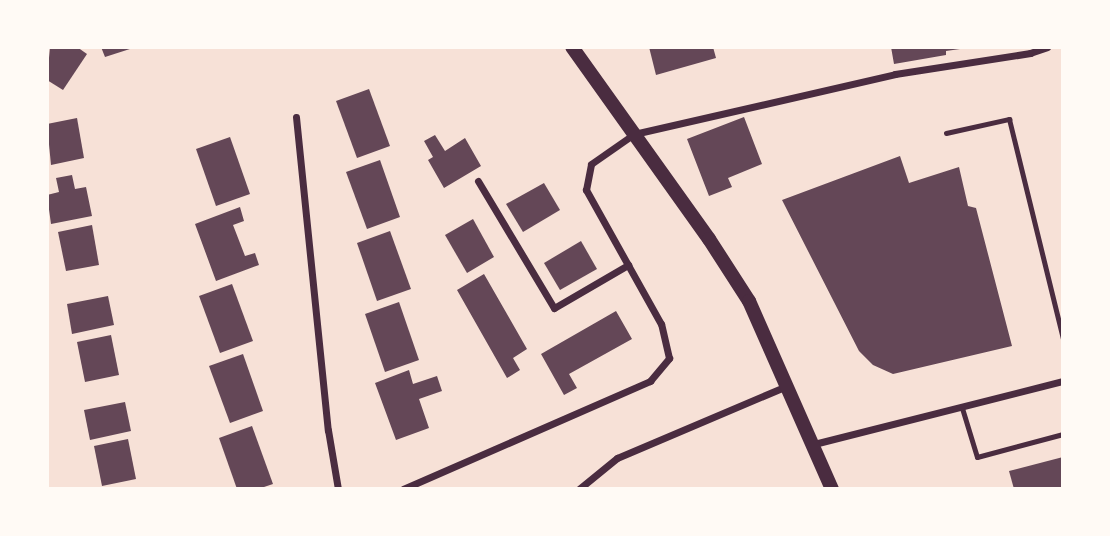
<!DOCTYPE html>
<html>
<head>
<meta charset="utf-8">
<style>
  body { margin:0 }
  #map { position:relative; width:1110px; height:536px; overflow:hidden; background:#f7e1d7; font-family:Ubuntu,sans-serif }
  div>[style] { position:absolute }
  [style*='--x'] { left:calc(var(--x)*1px); top:calc(var(--y)*1px); width:calc(var(--w)*1px); rotate:calc(var(--a)*1deg) }
  .building>* { inset:0; background:#644757 }
  .service>* { height:5px; margin:-2.5px; padding:0 2.5px; transform-origin:2.5px; border-radius:2.5px; background:#4a2c40 }
  .minor>* { height:7px; margin:-3.5px; padding:0 3.5px; transform-origin:3.5px; border-radius:3.5px; background:#4a2c40 }
  .secondary>* { height:14px; margin:-7px; padding:0 7px; transform-origin:7px; border-radius:7px; background:#4a2c40 }
  span { translate:-50% -50%; white-space:nowrap; text-align:center; line-height:1.15; -webkit-text-stroke:7px #fffaf5; paint-order:stroke }
  .frame { position:absolute; inset:0; border:49px solid #fffaf5; pointer-events:none }
</style>
</head>
<body>
<div id="map">
  <div class="building">
    <div style="clip-path:polygon(50px 47px,77px 47px,87px 54px,63px 90px,47px 80px)"></div>
    <div style="clip-path:polygon(101px 47px,133px 47px,133px 48px,105px 57px)"></div>
    <div style="clip-path:polygon(649px 47px,713px 47px,716px 58px,656px 75px)"></div>
    <div style="clip-path:polygon(891px 47px,960px 47px,960px 49px,946px 51px,946px 55px,894px 64px)"></div>
    <div style="clip-path:polygon(369px 89px,390px 146px,357px 158px,336px 101px)"></div>
    <div style="clip-path:polygon(744px 117px,762px 164px,728px 178px,732px 187px,709px 196px,687px 139px)"></div>
    <div style="clip-path:polygon(77px 118px,84px 158px,51px 165px,47px 124px)"></div>
    <div style="clip-path:polygon(435px 135px,445px 151px,465px 138px,481px 166px,444px 188px,428px 160px,433px 157px,424px 141px)"></div>
    <div style="clip-path:polygon(230px 137px,250px 194px,216px 206px,196px 149px)"></div>
    <div style="clip-path:polygon(900px 156px,909px 183px,959px 167px,968px 206px,976px 208px,1012px 346px,893px 374px,873px 365px,859px 351px,782px 200px)"></div>
    <div style="clip-path:polygon(380px 160px,400px 217px,367px 229px,346px 172px)"></div>
    <div style="clip-path:polygon(72px 175px,75px 189px,86px 187px,92px 216px,51px 224px,47px 195px,59px 192px,56px 178px)"></div>
    <div style="clip-path:polygon(544px 183px,560px 210px,523px 232px,506px 204px)"></div>
    <div style="clip-path:polygon(240px 207px,244px 221px,233px 225px,245px 256px,255px 253px,259px 265px,216px 281px,195px 224px)"></div>
    <div style="clip-path:polygon(473px 219px,494px 257px,467px 273px,445px 235px)"></div>
    <div style="clip-path:polygon(92px 225px,99px 265px,66px 271px,58px 232px)"></div>
    <div style="clip-path:polygon(390px 231px,411px 289px,377px 301px,357px 243px)"></div>
    <div style="clip-path:polygon(581px 241px,597px 269px,560px 290px,544px 263px)"></div>
    <div style="clip-path:polygon(484px 274px,527px 349px,513px 358px,520px 370px,507px 378px,457px 290px)"></div>
    <div style="clip-path:polygon(232px 284px,253px 341px,220px 353px,199px 296px)"></div>
    <div style="clip-path:polygon(108px 296px,114px 325px,72px 334px,67px 304px)"></div>
    <div style="clip-path:polygon(399px 302px,419px 360px,385px 372px,365px 314px)"></div>
    <div style="clip-path:polygon(616px 311px,632px 339px,569px 374px,577px 388px,564px 395px,541px 354px)"></div>
    <div style="clip-path:polygon(111px 335px,119px 375px,85px 382px,77px 342px)"></div>
    <div style="clip-path:polygon(243px 354px,263px 411px,230px 423px,209px 366px)"></div>
    <div style="clip-path:polygon(409px 370px,413px 384px,437px 376px,442px 391px,419px 399px,429px 428px,396px 440px,375px 383px)"></div>
    <div style="clip-path:polygon(125px 402px,131px 431px,90px 440px,84px 410px)"></div>
    <div style="clip-path:polygon(252px 426px,273px 484px,258px 489px,237px 489px,219px 438px)"></div>
    <div style="clip-path:polygon(128px 439px,136px 479px,102px 486px,94px 446px)"></div>
    <div style="clip-path:polygon(1063px 457px,1063px 489px,1014px 489px,1009px 471px)"></div>
  </div>
  <div class="service">
    <div style="--x:946;--y:133;--w:65;--a:-12.5"></div>
    <div style="--x:1009;--y:119;--w:227;--a:76.2"></div>
    <div style="--x:962;--y:408;--w:51;--a:73"></div>
    <div style="--x:977;--y:457;--w:89;--a:-15"></div>
  </div>
  <div class="minor">
    <div style="--x:296;--y:117;--w:315;--a:84.2"></div>
    <div style="--x:328;--y:430;--w:60;--a:80.4"></div>
    <div style="--x:478;--y:181;--w:148;--a:59.1"></div>
    <div style="--x:554;--y:308;--w:86;--a:-30.2"></div>
    <div style="--x:814;--y:444;--w:257;--a:-14.2"></div>
    <div style="--x:403;--y:489;--w:270;--a:-23.6"></div>
    <div style="--x:650;--y:381;--w:30;--a:-50"></div>
    <div style="--x:669;--y:358;--w:35;--a:-103"></div>
    <div style="--x:661;--y:324;--w:154;--a:-119.2"></div>
    <div style="--x:586;--y:190;--w:26;--a:-79"></div>
    <div style="--x:591;--y:164;--w:52;--a:-34.9"></div>
    <div style="--x:634;--y:134;--w:268;--a:-12.9"></div>
    <div style="--x:895;--y:74;--w:137;--a:-8.8"></div>
    <div style="--x:1030;--y:53;--w:18;--a:-19"></div>
    <div style="--x:579;--y:489;--w:49;--a:-39.2"></div>
    <div style="--x:617;--y:458;--w:185;--a:-23"></div>
  </div>
  <div class="secondary">
    <div style="--x:572;--y:47;--w:236;--a:54.5"></div>
    <div style="--x:709;--y:239;--w:74;--a:57.2"></div>
    <div style="--x:749;--y:301;--w:206;--a:66.2"></div>
  </div>
  <div class="frame"></div>
</div>
</body>
</html>
